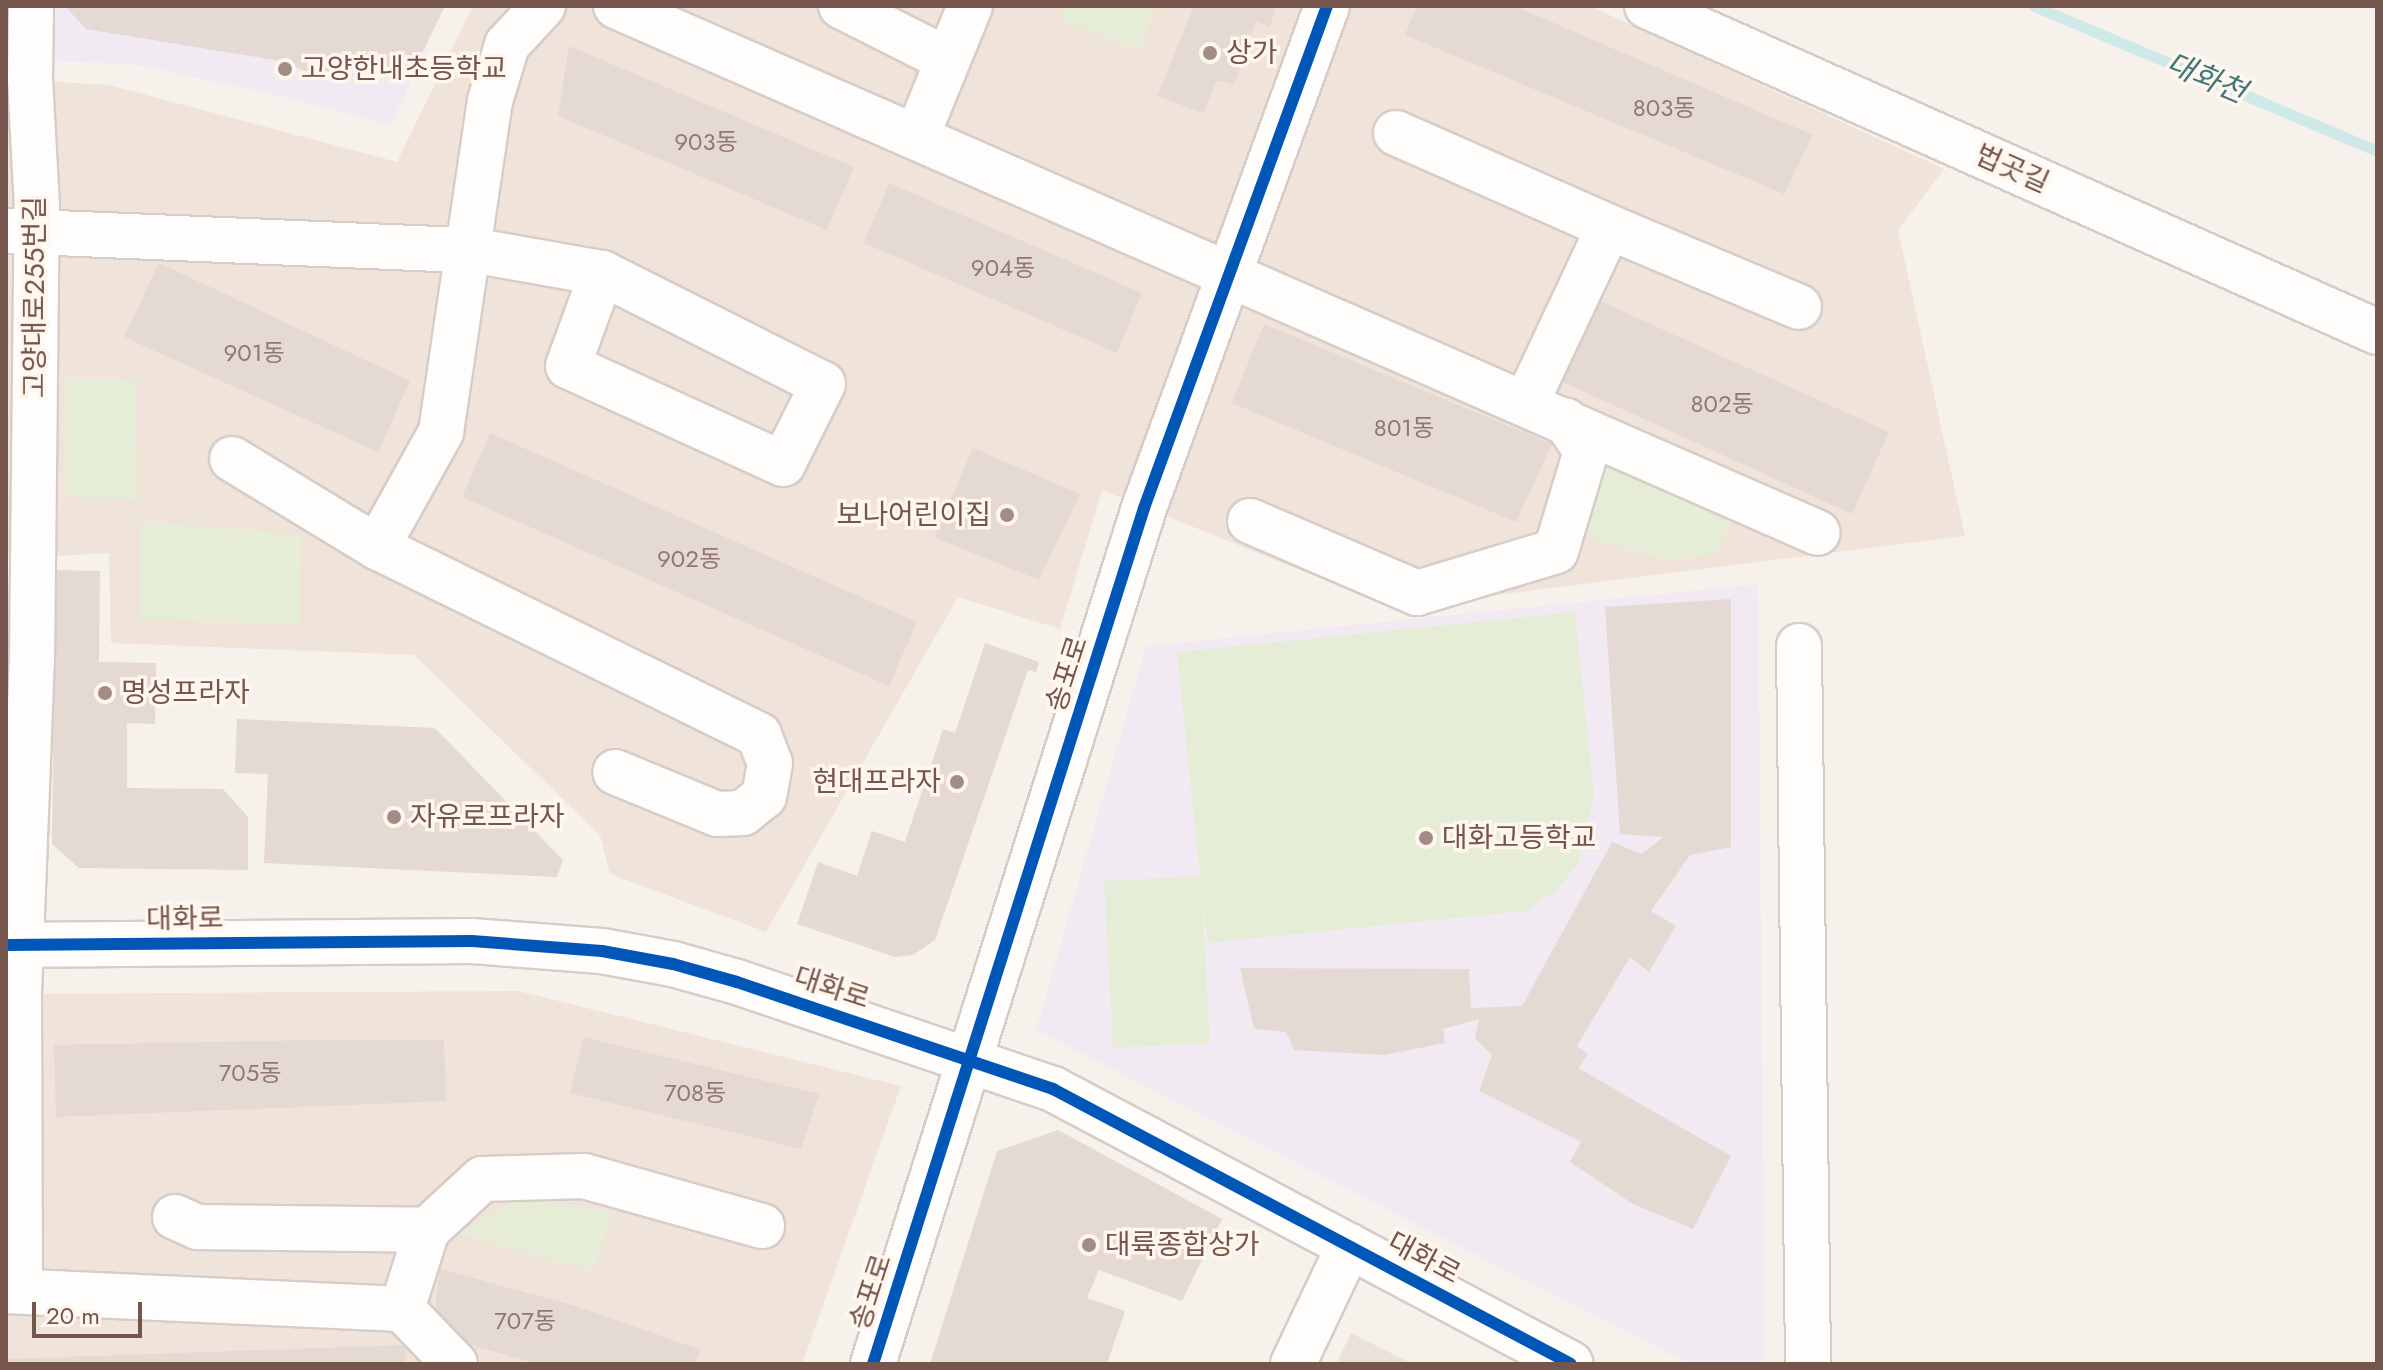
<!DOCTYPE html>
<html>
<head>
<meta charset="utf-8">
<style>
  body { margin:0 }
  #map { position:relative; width:2383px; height:1370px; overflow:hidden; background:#f7f1ec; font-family:Jost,"Noto Sans KR",sans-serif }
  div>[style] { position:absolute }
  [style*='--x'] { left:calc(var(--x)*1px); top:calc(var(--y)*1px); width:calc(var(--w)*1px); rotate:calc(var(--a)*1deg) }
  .residential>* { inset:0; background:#f0e3da }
  .industrial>* { inset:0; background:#eae1dd }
  .education>* { inset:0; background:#f2eaf3 }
  .green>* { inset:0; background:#e6edd7 }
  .stream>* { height:11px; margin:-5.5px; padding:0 5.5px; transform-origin:5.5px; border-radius:5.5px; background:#cee9e7 }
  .building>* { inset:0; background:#e4d9d3 }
  .roads { filter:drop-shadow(2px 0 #d6cdc8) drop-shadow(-2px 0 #d6cdc8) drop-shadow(0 2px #d6cdc8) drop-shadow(0 -2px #d6cdc8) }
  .minor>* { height:44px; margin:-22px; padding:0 22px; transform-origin:22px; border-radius:22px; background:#fefdfc }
  .cycleway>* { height:12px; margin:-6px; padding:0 6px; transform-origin:6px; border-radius:6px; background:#0057b8 }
  .dots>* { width:22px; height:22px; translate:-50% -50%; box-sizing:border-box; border:4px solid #fff6ed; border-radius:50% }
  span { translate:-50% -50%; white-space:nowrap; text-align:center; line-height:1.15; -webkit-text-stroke:7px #fff6ed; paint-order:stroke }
  .number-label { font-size:24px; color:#927870 }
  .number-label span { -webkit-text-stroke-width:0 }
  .poi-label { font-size:28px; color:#75554c }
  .left { translate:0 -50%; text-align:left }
  .right { translate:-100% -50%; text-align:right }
  .street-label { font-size:28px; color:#75554c }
  .water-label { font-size:30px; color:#40787a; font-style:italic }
  .frame { position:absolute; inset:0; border:8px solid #75554c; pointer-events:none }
  .scale { position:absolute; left:32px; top:1302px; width:110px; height:36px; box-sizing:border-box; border:4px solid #75554c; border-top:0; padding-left:10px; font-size:24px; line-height:28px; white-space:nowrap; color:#75554c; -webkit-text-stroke:6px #fff6ed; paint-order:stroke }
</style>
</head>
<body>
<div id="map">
  <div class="residential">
    <div style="clip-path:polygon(473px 6px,1590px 6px,1944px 169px,1898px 230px,1965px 536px,1394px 608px,1102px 490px,1060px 629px,958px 597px,766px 932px,610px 874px,600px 835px,414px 655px,111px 643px,109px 553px,6px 559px,6px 79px,109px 85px,397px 162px)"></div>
    <div style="clip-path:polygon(518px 991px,901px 1086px,802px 1364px,6px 1364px,6px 994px)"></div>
  </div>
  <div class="industrial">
    <div style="clip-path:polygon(1351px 1333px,1413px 1364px,1336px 1364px)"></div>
  </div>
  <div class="education">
    <div style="clip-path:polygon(49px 6px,445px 6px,391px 126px,289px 98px,132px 64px,47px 61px)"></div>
    <div style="clip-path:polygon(1758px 584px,1765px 1364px,1689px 1364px,1036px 1030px,1146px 646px)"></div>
  </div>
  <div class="green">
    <div style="clip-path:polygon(1057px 6px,1156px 6px,1140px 51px,1067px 21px)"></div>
    <div style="clip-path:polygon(66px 378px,135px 380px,138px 500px,66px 496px)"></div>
    <div style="clip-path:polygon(1608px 455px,1735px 518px,1715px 554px,1666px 560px,1579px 534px)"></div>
    <div style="clip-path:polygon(140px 521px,301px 535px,299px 625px,140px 618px)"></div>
    <div style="clip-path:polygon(1575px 612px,1594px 797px,1578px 864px,1556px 891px,1526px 911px,1208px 943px,1202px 900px,1210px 1043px,1113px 1048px,1104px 881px,1200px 876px,1177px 652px)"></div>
    <div style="clip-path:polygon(519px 1198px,613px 1212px,593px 1271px,458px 1233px)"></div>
  </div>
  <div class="stream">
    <div style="--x:2034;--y:6;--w:372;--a:22.9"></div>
  </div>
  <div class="building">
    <div style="clip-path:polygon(65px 6px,445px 6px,411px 75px,341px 52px,324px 79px,281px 61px,86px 29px)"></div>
    <div style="clip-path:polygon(1194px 6px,1276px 6px,1270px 27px,1256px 21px,1234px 85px,1217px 80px,1203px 113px,1157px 96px)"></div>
    <div style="clip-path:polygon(1417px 6px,1515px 6px,1813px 135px,1784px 194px,1405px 35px)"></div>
    <div style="clip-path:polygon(569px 46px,854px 167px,827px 230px,558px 116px)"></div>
    <div style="clip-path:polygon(889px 183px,1142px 293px,1117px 353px,864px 243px)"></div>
    <div style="clip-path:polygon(159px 263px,410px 381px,378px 452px,124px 337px)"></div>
    <div style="clip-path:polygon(1591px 297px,1889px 432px,1852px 514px,1552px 377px)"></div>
    <div style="clip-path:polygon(1264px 324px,1552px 444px,1516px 522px,1232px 403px)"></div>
    <div style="clip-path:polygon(490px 433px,917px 622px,889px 686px,462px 497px)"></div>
    <div style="clip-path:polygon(973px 448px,1080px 494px,1039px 580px,934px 537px)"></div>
    <div style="clip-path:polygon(55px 570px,100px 571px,99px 662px,156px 663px,155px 724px,127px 723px,127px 788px,223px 789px,248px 817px,248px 870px,79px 868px,52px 844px)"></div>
    <div style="clip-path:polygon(1731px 599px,1731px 847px,1690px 855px,1651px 911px,1676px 926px,1649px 972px,1630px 957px,1577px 1046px,1588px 1054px,1578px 1068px,1731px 1156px,1693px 1229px,1633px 1204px,1570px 1162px,1581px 1142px,1479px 1091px,1492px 1055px,1475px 1038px,1479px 1019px,1443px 1029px,1445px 1043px,1384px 1055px,1294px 1050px,1286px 1032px,1254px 1029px,1240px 968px,1469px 969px,1471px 1008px,1522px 1006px,1612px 842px,1642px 854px,1663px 837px,1620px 834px,1605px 607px)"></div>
    <div style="clip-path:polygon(985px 643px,1039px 662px,1036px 672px,1028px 670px,935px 940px,913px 955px,895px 957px,797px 924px,818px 862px,857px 876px,872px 831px,905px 842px,943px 729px,955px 733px)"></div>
    <div style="clip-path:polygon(237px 719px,435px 728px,563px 860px,557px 877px,264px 863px,268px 774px,235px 773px)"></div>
    <div style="clip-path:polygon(584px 1037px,819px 1094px,801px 1149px,570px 1093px)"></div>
    <div style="clip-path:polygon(314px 1040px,444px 1040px,446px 1101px,56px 1117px,54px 1045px)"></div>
    <div style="clip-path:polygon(1058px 1130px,1222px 1219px,1182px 1301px,1099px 1270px,1087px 1298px,1125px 1311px,1108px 1361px,1114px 1364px,930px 1364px,997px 1151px)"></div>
    <div style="clip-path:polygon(440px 1269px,579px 1307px,701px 1350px,695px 1364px,538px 1364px,432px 1334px)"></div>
    <div style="clip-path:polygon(405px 1345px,406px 1364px,8px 1364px,8px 1359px)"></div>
  </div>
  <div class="roads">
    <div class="minor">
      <div style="--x:616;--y:6;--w:1312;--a:23.67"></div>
      <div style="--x:841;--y:6;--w:118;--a:26.8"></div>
      <div style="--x:1647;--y:6;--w:799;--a:24.06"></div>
      <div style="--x:1396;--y:133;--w:233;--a:23.8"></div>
      <div style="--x:1609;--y:227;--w:195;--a:115.2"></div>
      <div style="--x:917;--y:136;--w:140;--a:-67.8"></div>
      <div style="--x:1609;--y:227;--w:206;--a:22.8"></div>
      <div style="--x:9;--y:231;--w:462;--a:2.4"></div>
      <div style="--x:471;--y:250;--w:133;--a:10"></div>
      <div style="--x:602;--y:273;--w:247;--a:26.7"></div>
      <div style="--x:823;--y:384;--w:89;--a:116.6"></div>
      <div style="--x:783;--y:464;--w:236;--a:-155.5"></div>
      <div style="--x:568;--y:366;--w:99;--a:-69.9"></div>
      <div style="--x:232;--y:459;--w:170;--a:31.3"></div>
      <div style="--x:377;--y:547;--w:426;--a:26.2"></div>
      <div style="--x:759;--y:735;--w:30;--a:69"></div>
      <div style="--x:770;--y:763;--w:34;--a:100"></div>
      <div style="--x:764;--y:796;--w:27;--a:141"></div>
      <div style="--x:743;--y:813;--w:26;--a:178"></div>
      <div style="--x:717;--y:814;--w:110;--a:-157.6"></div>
      <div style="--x:1250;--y:521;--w:182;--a:23.3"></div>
      <div style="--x:1417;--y:593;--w:145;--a:-16.8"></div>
      <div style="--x:1556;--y:551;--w:104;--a:-73.3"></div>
      <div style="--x:1586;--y:451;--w:37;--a:-124"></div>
      <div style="--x:377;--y:547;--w:132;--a:-60.9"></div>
      <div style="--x:441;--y:432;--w:335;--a:-81.6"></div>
      <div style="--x:490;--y:101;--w:59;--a:-73.1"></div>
      <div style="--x:507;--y:45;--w:53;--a:-47.3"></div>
      <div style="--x:1799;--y:646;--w:718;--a:89.28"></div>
      <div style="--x:6;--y:945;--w:466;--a:-0.5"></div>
      <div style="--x:472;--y:941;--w:130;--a:4.4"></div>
      <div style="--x:602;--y:951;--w:72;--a:10.4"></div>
      <div style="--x:673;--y:964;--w:66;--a:15.7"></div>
      <div style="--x:737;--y:982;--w:334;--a:18.7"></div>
      <div style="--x:1053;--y:1089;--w:586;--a:27.96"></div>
      <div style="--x:175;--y:1217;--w:24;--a:24"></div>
      <div style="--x:197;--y:1227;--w:230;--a:0.7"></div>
      <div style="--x:20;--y:1290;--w:296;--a:-90.2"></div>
      <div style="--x:19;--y:994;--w:332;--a:-87.8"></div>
      <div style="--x:32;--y:662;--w:455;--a:-89.4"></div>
      <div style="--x:37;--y:207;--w:129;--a:-93.1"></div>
      <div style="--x:30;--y:78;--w:72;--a:-89.2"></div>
      <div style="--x:6;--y:1291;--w:396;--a:2.6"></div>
      <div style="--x:455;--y:1364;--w:76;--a:-133.9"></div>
      <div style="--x:402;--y:1309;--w:83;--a:-72.4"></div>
      <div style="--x:427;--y:1230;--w:75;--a:-42.8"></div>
      <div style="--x:482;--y:1179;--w:102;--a:-1.7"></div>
      <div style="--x:584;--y:1176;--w:185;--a:15.7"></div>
      <div style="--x:873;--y:1364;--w:898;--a:-72.43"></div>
      <div style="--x:1144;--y:508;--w:534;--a:-69.97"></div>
      <div style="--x:1293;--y:1364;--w:131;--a:-64.6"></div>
    </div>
  </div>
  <div class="cycleway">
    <div style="--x:6;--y:945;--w:466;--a:-0.5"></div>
    <div style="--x:472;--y:941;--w:130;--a:4.4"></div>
    <div style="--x:602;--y:951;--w:72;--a:10.4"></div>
    <div style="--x:673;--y:964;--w:66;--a:15.7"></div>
    <div style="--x:737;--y:982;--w:334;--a:18.7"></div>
    <div style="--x:1053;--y:1089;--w:586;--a:27.96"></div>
    <div style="--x:873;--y:1364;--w:898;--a:-72.43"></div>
    <div style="--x:1144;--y:508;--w:534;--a:-69.97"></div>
  </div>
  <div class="dots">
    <div style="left:1210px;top:53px;background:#a28c84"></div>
    <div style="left:285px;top:69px;background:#a28c84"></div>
    <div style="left:1007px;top:515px;background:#a28c84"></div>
    <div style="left:105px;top:693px;background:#a28c84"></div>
    <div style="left:957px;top:782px;background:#a28c84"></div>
    <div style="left:394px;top:817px;background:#a28c84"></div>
    <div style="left:1426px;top:838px;background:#a28c84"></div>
    <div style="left:1089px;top:1245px;background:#a28c84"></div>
  </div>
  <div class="number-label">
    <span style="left:1664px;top:108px">803동</span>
    <span style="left:706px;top:142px">903동</span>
    <span style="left:1003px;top:268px">904동</span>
    <span style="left:254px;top:353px">901동</span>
    <span style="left:1722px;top:404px">802동</span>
    <span style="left:1404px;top:428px">801동</span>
    <span style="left:689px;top:559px">902동</span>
    <span style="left:250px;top:1073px">705동</span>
    <span style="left:695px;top:1093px">708동</span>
    <span style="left:525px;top:1321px">707동</span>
  </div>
  <div class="poi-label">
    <span class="left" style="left:1226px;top:53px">상가</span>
    <span class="left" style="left:301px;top:69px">고양한내초등학교</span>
    <span class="right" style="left:991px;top:515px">보나어린이집</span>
    <span class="left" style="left:121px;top:693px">명성프라자</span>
    <span class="right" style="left:941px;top:782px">현대프라자</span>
    <span class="left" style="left:410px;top:817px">자유로프라자</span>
    <span class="left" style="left:1442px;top:838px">대화고등학교</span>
    <span class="left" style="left:1105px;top:1245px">대륙종합상가</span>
  </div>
  <div class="street-label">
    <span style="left:2012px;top:169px;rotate:24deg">법곳길</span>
    <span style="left:35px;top:297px;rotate:-90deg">고양대로255번길</span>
    <span style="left:1067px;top:674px;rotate:-72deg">송포로</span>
    <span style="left:185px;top:919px;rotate:-1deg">대화로</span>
    <span style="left:832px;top:988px;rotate:18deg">대화로</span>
    <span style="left:1424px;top:1258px;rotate:28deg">대화로</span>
    <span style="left:871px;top:1292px;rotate:-72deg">송포로</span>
  </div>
  <div class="water-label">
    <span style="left:2206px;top:78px;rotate:23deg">대화천</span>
  </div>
  <div class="frame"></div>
  <div class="scale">20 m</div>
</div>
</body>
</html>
